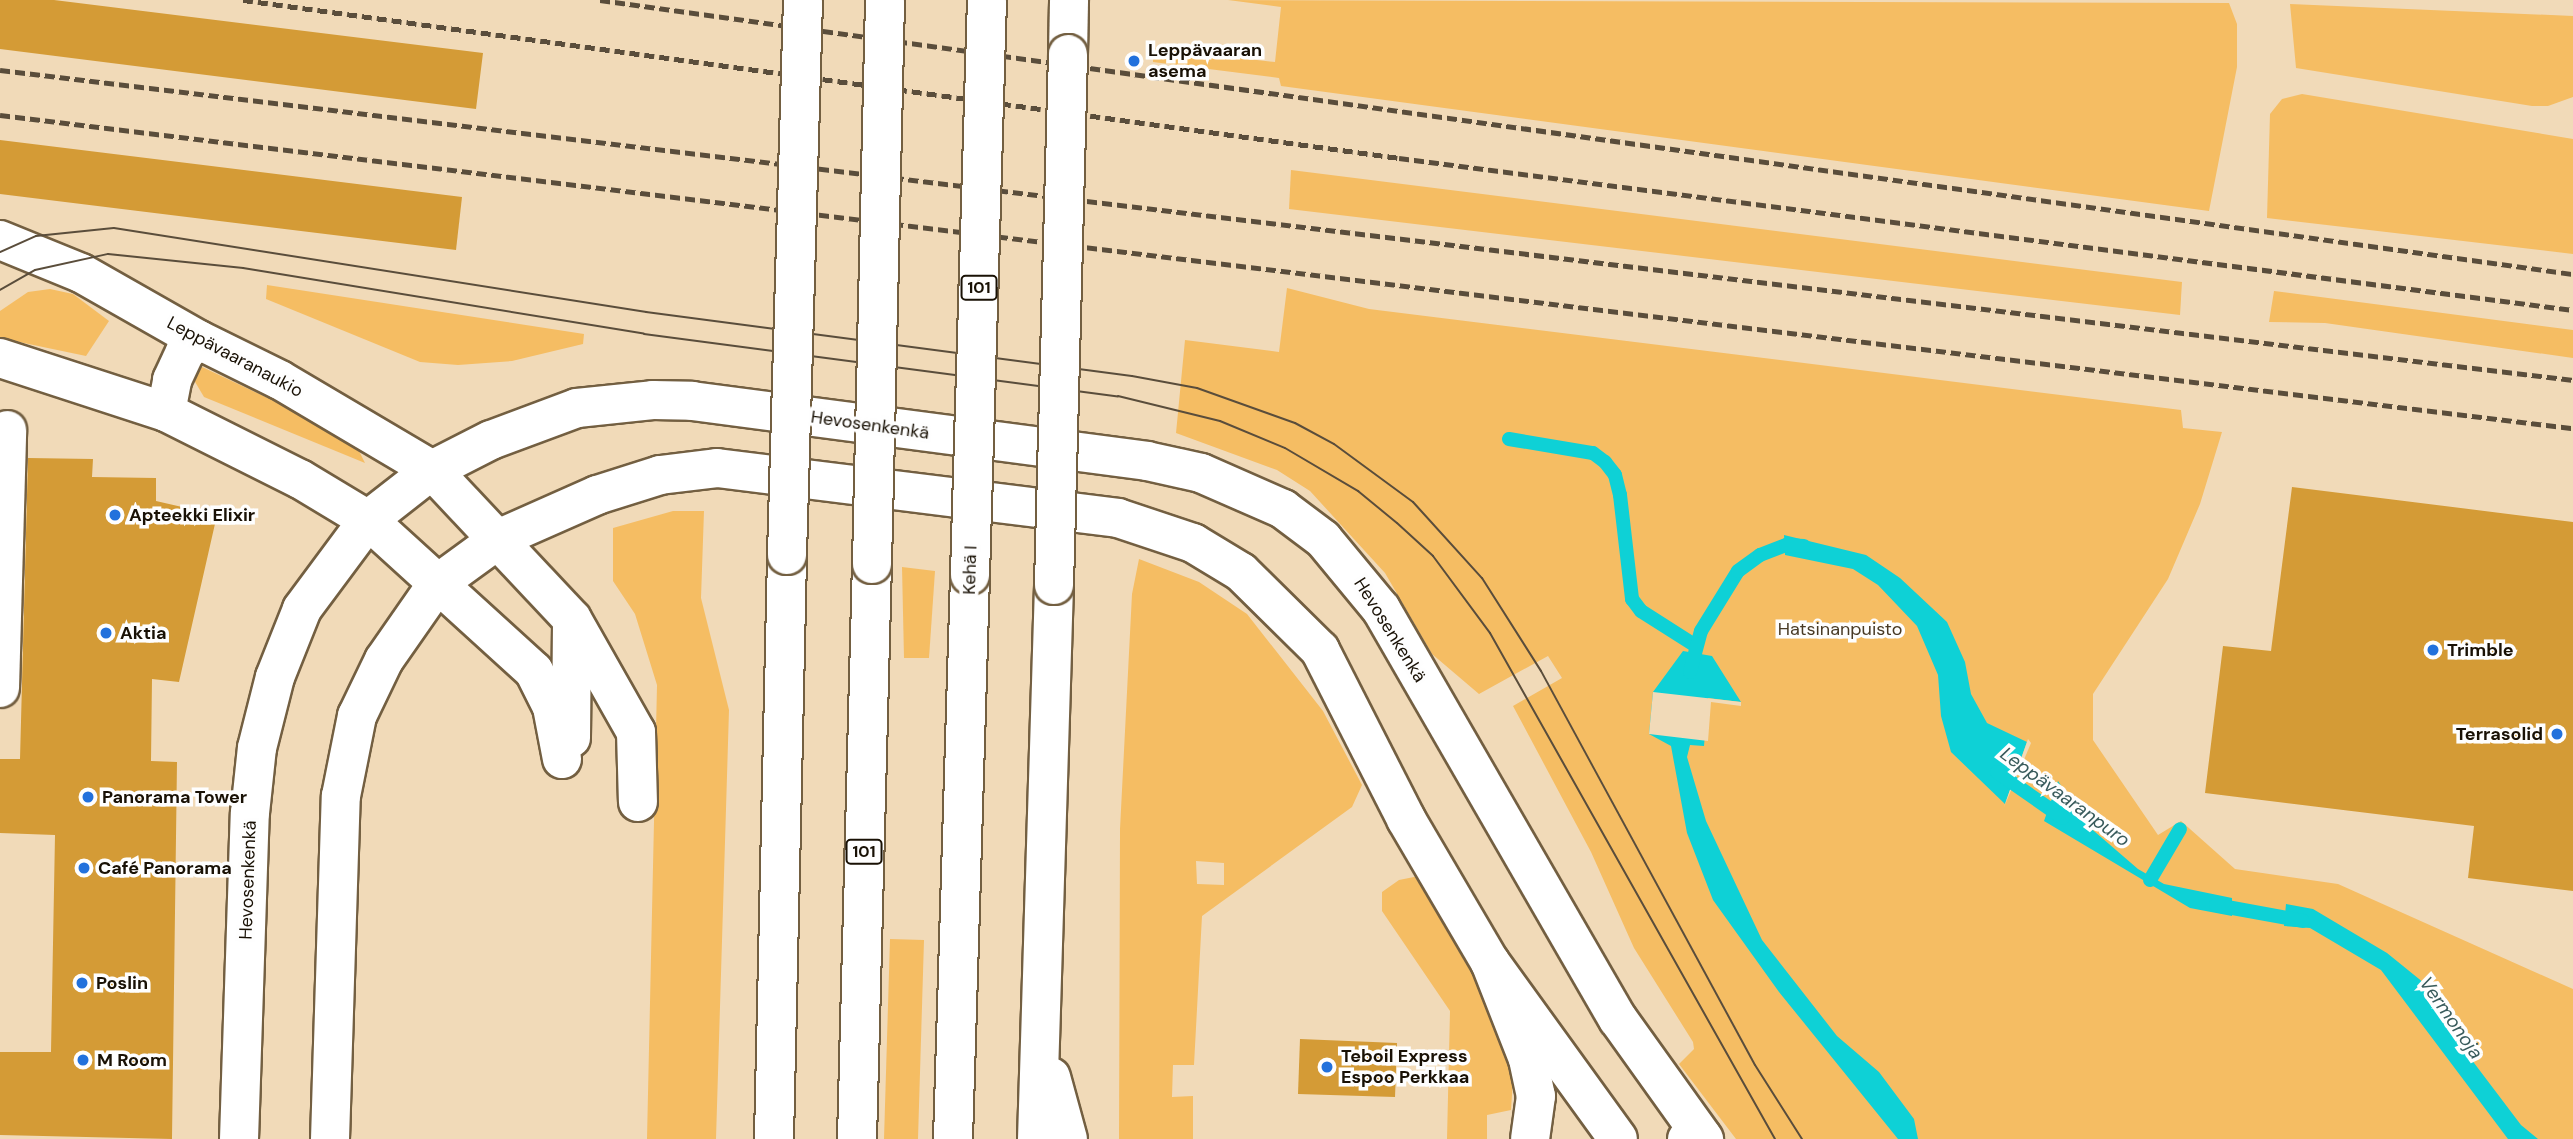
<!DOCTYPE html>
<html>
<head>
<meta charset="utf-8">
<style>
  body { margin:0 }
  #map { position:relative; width:2573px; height:1139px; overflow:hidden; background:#f1dab8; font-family:"DM Sans",sans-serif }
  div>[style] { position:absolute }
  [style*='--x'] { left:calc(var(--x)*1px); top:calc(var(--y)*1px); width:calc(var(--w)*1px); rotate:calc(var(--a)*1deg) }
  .green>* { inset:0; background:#f5bd63 }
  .water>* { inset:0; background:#0ed1d6 }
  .pier>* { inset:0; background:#f1dab8 }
  .stream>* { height:14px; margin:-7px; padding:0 7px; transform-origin:7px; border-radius:7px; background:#0ed1d6 }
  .building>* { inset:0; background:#d49b36 }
  .roads { filter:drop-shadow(2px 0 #735f41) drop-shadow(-2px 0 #735f41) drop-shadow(0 2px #735f41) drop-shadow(0 -2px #735f41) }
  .street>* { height:38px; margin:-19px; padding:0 19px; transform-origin:19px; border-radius:19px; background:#fff }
  .secondary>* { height:38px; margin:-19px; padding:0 19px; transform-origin:19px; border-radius:19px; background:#fff }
  .highway>* { height:38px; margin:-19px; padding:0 19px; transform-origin:19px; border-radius:19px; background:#fff }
  .tram>* { height:2px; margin:-1px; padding:0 1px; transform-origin:1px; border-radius:1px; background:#5a4d3b }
  .rail>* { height:5px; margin-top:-2.5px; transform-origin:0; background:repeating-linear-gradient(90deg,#5a4d3b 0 10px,transparent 0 15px) }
  .bridges { filter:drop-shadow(2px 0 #735f41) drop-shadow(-2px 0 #735f41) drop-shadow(0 2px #735f41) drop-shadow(0 -2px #735f41) }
  .highway-bridge>* { height:38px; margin:-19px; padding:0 19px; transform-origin:19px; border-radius:19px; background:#fff }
  .dots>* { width:19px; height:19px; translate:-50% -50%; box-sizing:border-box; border:4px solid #fefefe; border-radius:50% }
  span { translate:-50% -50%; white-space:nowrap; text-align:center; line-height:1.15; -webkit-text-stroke:7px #fefefe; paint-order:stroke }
  .shield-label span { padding:2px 5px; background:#fefefe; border:2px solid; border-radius:5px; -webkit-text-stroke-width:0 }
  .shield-label { font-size:16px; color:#191105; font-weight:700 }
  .poi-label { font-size:18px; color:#191105; font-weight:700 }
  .left { translate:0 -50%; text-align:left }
  .right { translate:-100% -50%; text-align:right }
  .street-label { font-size:18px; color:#191105 }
  .park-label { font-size:18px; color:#483a25 }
  .water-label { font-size:19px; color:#395b5c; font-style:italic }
</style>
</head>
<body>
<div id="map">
  <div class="green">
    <div style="clip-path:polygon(1228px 0,2229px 3px,2237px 24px,2237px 67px,2209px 211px,1281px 86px,1279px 78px,1153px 62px,1153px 48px,1275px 62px,1281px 7px)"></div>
    <div style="clip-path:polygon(2290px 4px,2573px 16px,2573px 97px,2548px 106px,2532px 106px,2296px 68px)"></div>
    <div style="clip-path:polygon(2302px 94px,2573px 139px,2573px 254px,2267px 218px,2270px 114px,2282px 99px)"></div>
    <div style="clip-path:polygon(1291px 170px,2182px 282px,2180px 315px,1289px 209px)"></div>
    <div style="clip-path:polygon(267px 285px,584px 334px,583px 344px,512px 361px,458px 365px,420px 362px,266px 299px)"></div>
    <div style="clip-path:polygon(1287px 288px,1369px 309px,2181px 410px,2183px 428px,2222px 432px,2200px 504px,2168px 579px,2093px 694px,2093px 740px,2158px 835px,2181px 821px,2235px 869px,2338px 884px,2573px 989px,2573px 1139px,1736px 1139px,1679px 1064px,1694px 1049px,1693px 1042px,1634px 948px,1591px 852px,1513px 706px,1562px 678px,1548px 656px,1479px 694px,1432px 654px,1385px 573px,1310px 491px,1277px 470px,1176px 433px,1185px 340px,1279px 352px)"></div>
    <div style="clip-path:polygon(50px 289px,73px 294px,109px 321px,86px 356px,0 338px,0 311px,28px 292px)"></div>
    <div style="clip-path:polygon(2274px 291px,2573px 330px,2573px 358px,2325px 323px,2269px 322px)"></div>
    <div style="clip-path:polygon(198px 365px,310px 418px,359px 451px,365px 463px,204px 397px,191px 375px)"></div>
    <div style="clip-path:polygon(673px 511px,704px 511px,701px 598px,729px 710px,716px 1139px,647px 1139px,657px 685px,635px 614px,613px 581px,613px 528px)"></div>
    <div style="clip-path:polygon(evenodd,1139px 559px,1199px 582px,1247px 614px,1323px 711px,1362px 785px,1352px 807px,1202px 916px,1194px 1065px,1173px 1065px,1172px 1097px,1193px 1096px,1193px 1139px,1119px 1139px,1120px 829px,1132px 594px,1139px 559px,1196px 861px,1224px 863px,1224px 885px,1197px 884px,1196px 861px)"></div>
    <div style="clip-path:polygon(902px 567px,935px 571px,929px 658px,904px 658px)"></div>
    <div style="clip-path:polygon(1419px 876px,1492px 1003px,1514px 1064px,1511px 1110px,1487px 1115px,1487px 1139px,1447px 1139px,1450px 1011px,1382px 911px,1382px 892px,1399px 880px)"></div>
    <div style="clip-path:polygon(890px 939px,924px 940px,918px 1139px,884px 1139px)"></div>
  </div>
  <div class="water">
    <div style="clip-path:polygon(1784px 535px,1866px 555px,1900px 578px,1947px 622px,1965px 662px,1971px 694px,1987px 723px,2027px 742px,2005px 804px,1951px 752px,1941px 716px,1938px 675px,1917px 626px,1878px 585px,1853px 569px,1785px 555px)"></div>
    <div style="clip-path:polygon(1683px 651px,1712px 656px,1741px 702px,1708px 698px,1704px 746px,1690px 745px,1687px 757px,1706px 821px,1762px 940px,1837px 1036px,1879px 1072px,1914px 1119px,1918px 1139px,1898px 1139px,1779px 992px,1713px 900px,1687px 833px,1671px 746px,1649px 734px,1653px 692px)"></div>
    <div style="clip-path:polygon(2058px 781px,2087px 825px,2138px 869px,2164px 884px,2232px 898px,2232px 916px,2190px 908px,2044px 821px)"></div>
    <div style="clip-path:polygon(2286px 904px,2313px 909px,2387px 953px,2424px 983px,2448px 1015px,2465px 1051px,2521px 1125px,2538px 1139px,2508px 1139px,2381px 970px,2310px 928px,2284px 926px)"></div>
  </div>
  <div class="pier">
    <div style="clip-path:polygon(1653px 692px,1741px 702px,1741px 706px,1711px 702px,1708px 741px,1649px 734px)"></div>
    <div style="clip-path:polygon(2028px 739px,2031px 743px,2004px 807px,2005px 804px)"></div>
  </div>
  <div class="stream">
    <div style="--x:1509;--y:439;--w:85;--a:9.5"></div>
    <div style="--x:1593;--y:453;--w:15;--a:37"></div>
    <div style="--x:1605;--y:462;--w:16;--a:52"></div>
    <div style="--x:1615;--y:475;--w:21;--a:76"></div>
    <div style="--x:1620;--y:495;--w:105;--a:83.4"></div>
    <div style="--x:1632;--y:599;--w:15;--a:53"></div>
    <div style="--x:1641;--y:611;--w:65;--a:32.5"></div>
    <div style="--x:1690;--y:672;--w:42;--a:-75"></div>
    <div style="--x:1701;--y:631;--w:70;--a:-58.3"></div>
    <div style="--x:1738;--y:571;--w:27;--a:-36"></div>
    <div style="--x:1760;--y:555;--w:28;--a:-21"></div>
    <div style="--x:1786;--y:545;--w:18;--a:3"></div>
    <div style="--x:1997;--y:772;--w:80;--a:34.9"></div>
    <div style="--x:2150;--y:880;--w:59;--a:-59.5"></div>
    <div style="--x:2216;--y:905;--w:88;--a:10.4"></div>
  </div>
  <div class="building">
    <div style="clip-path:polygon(0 0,54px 0,483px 53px,476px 109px,0 49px)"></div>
    <div style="clip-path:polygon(0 140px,462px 197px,456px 250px,0 194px)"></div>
    <div style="clip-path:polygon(28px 458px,93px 459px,92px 477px,156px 478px,156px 501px,217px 515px,179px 682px,152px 679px,151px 761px,177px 762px,172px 1139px,0 1135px,0 1052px,51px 1052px,55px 835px,0 833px,0 759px,20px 759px)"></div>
    <div style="clip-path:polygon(2292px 487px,2573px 522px,2573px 891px,2468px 878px,2474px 826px,2205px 793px,2223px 646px,2271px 651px)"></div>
    <div style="clip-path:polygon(1300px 1039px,1397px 1043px,1395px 1097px,1298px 1094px)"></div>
  </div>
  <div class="roads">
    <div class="street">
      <div style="--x:0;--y:240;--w:87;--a:22.2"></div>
      <div style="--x:81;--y:273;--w:136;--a:29.6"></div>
      <div style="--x:199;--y:340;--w:90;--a:26.3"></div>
      <div style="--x:280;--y:380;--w:177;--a:30.6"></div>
      <div style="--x:432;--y:470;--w:204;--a:46.8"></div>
      <div style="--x:572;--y:619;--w:130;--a:60.5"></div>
      <div style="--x:636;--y:732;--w:70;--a:88.4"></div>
      <div style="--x:0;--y:358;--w:175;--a:18"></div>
      <div style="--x:166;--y:412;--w:150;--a:26.6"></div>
      <div style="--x:300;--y:479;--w:79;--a:31.1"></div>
      <div style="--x:368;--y:520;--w:224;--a:42.3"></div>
      <div style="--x:534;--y:671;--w:40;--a:63.4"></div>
      <div style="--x:552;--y:707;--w:53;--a:79.1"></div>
      <div style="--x:166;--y:412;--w:33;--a:-79"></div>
      <div style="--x:172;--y:380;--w:31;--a:-65"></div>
      <div style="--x:185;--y:352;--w:18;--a:-41"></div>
      <div style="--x:0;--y:688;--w:258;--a:-88.4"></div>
      <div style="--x:571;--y:738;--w:115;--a:-89.5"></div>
    </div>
    <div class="secondary">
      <div style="--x:239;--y:1139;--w:326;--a:-88.1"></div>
      <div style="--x:250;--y:813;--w:65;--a:-83.9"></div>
      <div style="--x:257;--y:748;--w:73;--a:-75.8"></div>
      <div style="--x:275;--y:677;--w:73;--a:-68.3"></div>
      <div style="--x:302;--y:609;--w:111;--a:-53.4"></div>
      <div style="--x:368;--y:520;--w:81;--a:-38"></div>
      <div style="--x:432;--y:470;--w:66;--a:-27"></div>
      <div style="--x:491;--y:440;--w:92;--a:-20.4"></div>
      <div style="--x:577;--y:408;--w:76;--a:-6"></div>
      <div style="--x:653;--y:400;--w:39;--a:1"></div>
      <div style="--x:692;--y:401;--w:459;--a:7.5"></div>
      <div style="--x:1147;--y:461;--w:55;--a:12.5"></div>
      <div style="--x:1201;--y:473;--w:90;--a:23.7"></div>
      <div style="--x:1283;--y:509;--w:50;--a:36.9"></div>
      <div style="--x:1323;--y:539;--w:91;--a:50.4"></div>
      <div style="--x:1381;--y:609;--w:474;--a:60"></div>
      <div style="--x:1618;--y:1019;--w:148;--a:54.4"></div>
      <div style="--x:330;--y:1139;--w:343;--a:-88.2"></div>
      <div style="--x:341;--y:796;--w:82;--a:-78.7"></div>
      <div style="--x:357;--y:716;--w:62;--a:-64.3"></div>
      <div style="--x:384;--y:660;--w:93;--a:-55.1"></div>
      <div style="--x:437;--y:584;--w:78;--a:-36.1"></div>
      <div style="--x:500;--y:538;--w:106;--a:-23.9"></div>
      <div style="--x:597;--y:495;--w:66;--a:-17.6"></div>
      <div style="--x:660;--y:475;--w:57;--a:-7"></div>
      <div style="--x:717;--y:468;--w:404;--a:7.1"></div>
      <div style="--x:1118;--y:518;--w:79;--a:18.4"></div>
      <div style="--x:1193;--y:543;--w:56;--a:31.1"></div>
      <div style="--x:1241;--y:572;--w:111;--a:44.6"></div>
      <div style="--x:1320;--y:650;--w:190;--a:63"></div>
      <div style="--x:1406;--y:819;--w:166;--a:59.6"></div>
      <div style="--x:1490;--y:962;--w:218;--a:54.1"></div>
    </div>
    <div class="highway">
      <div style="--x:1068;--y:54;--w:54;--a:-88.9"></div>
      <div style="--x:1490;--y:962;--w:104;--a:68.6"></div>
      <div style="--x:1528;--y:1059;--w:38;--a:78"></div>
      <div style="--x:1536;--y:1096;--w:43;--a:97.9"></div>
      <div style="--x:1051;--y:1077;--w:64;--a:74.7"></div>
      <div style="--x:774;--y:1139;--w:584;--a:-88.72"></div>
      <div style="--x:857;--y:1139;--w:575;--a:-88.51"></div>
      <div style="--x:953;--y:1139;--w:564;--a:-88.27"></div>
      <div style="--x:1037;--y:1139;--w:554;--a:-88.24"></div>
      <div style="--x:1687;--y:1139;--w:15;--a:-11"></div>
    </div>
  </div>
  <div class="tram">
    <div style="--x:0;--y:252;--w:39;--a:-24"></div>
    <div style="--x:36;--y:236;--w:78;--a:-5.9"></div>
    <div style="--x:114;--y:228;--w:539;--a:8.97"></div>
    <div style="--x:646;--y:312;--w:490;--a:7.5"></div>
    <div style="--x:1132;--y:376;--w:66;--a:10.5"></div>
    <div style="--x:1197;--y:388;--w:104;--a:19.7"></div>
    <div style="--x:1295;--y:423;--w:44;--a:28.3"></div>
    <div style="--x:1334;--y:444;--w:98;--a:36.3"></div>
    <div style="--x:1413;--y:502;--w:103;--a:47.8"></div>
    <div style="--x:1482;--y:578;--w:110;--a:57.6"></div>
    <div style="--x:1541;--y:671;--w:448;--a:61.5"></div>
    <div style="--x:1755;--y:1065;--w:88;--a:57.6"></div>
    <div style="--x:0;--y:290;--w:40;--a:-29.7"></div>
    <div style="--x:35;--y:270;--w:75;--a:-12.4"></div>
    <div style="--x:108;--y:254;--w:136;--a:5.9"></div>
    <div style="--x:243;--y:268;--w:406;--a:9.3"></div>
    <div style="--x:644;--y:334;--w:478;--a:7.5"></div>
    <div style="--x:1118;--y:396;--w:105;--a:13.8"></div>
    <div style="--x:1220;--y:421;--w:70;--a:22.6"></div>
    <div style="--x:1285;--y:448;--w:85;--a:30.5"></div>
    <div style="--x:1358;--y:491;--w:50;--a:39.4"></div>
    <div style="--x:1397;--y:523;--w:49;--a:42.5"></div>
    <div style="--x:1433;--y:556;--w:96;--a:53.5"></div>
    <div style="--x:1490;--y:633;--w:581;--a:60.61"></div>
  </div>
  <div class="rail">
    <div style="--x:243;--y:0;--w:1167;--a:7.78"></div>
    <div style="--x:1399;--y:158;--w:1184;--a:7.38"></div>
    <div style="--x:600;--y:0;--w:1992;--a:7.91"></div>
    <div style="--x:0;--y:70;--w:2592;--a:6.87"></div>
    <div style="--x:0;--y:115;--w:2592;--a:6.94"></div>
  </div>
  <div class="bridges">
    <div class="highway-bridge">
      <div style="--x:787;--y:555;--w:555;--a:-88.35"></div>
      <div style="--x:872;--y:564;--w:564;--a:-88.68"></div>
      <div style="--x:970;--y:575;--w:575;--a:-88.31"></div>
      <div style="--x:1054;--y:585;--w:531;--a:-88.49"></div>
    </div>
  </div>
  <div class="dots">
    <div style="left:1134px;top:61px;background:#2271dc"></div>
    <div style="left:115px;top:515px;background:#2271dc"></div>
    <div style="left:106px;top:633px;background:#2271dc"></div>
    <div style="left:2433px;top:650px;background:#2271dc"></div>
    <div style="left:2557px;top:734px;background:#2271dc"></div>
    <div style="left:88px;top:797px;background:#2271dc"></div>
    <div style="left:84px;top:868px;background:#2271dc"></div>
    <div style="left:82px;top:983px;background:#2271dc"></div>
    <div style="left:83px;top:1060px;background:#2271dc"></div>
    <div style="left:1327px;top:1067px;background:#2271dc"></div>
  </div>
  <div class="shield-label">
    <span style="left:979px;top:288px">101</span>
    <span style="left:864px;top:852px">101</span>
  </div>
  <div class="poi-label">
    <span class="left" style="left:1148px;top:61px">Leppävaaran<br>asema</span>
    <span class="left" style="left:129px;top:515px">Apteekki Elixir</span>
    <span class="left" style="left:120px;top:633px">Aktia</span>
    <span class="left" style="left:2447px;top:650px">Trimble</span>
    <span class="right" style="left:2543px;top:734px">Terrasolid</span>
    <span class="left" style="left:102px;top:797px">Panorama Tower</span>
    <span class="left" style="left:98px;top:868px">Café Panorama</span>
    <span class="left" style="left:96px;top:983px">Poslin</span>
    <span class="left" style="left:1341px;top:1067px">Teboil Express<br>Espoo Perkkaa</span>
    <span class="left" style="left:97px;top:1060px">M Room</span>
  </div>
  <div class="street-label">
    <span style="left:235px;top:357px;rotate:28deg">Leppävaaranaukio</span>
    <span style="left:870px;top:425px;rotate:8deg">Hevosenkenkä</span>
    <span style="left:970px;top:570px;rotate:-88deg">Kehä I</span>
    <span style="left:1390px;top:630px;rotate:58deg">Hevosenkenkä</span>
    <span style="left:248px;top:880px;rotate:-88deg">Hevosenkenkä</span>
  </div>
  <div class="park-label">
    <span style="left:1840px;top:629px">Hatsinanpuisto</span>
  </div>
  <div class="water-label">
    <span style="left:2065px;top:797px;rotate:36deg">Leppävaaranpuro</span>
    <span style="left:2451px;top:1018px;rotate:55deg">Vermonoja</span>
  </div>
</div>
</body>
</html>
